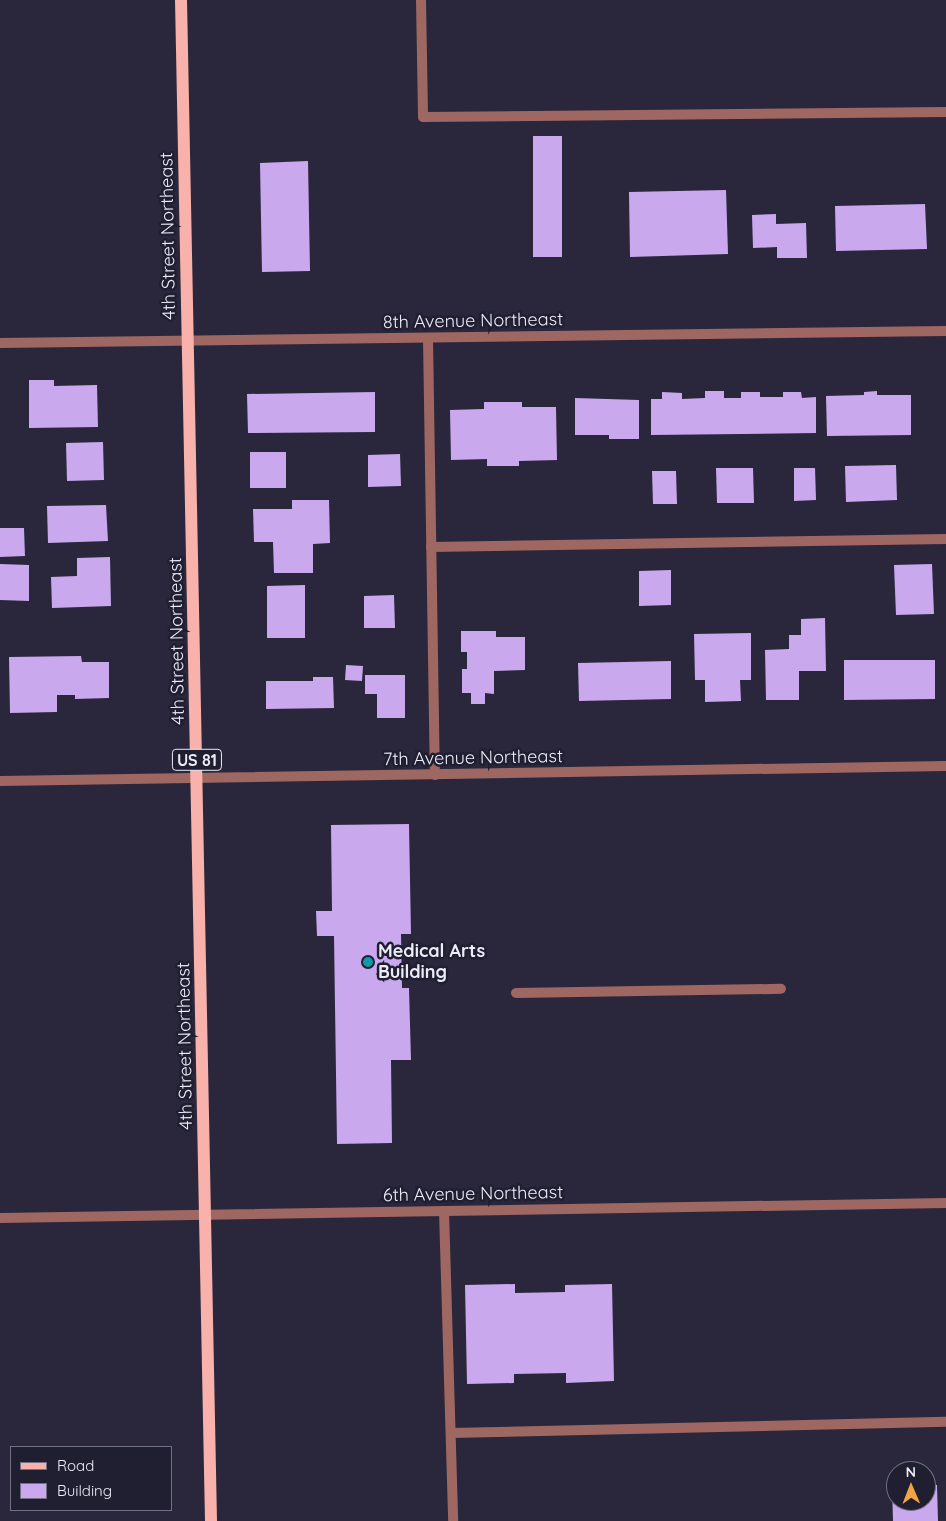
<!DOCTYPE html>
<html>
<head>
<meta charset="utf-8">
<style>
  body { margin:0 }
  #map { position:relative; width:946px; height:1521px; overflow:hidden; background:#2a273c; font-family:Quicksand,sans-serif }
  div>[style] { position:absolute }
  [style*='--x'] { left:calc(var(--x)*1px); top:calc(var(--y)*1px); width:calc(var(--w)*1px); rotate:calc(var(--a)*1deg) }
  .building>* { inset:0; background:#caa8ee }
  .service>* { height:10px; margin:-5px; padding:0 5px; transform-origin:5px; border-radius:5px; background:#9f6762 }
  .minor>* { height:10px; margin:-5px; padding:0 5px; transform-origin:5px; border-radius:5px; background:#9f6762 }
  .primary>* { height:12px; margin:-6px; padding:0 6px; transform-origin:6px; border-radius:6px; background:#f8b1ab }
  .dots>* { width:14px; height:14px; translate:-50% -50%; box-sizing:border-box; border:2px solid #201e31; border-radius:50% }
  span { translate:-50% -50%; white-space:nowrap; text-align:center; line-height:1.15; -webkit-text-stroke:5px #201e31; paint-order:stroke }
  .shield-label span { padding:1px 4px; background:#201e31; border:1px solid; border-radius:4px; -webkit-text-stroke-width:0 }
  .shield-label { font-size:16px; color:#ecebf8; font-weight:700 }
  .street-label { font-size:18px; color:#ecebf8 }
  .poi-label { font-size:18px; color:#ecebf8; font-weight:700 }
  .left { translate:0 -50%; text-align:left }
  .legend { position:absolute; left:10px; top:1446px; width:162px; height:65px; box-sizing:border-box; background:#201e31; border:1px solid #727081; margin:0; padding:6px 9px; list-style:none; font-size:15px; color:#ecebf8 }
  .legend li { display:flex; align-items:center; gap:10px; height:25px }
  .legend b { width:25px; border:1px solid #727081 }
  .north { position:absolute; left:886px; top:1461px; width:50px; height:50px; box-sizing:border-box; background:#201e31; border:1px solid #727081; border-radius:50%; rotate:359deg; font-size:14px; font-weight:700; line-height:20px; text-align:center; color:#ecebf8 }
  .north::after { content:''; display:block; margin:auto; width:18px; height:22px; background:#f3a442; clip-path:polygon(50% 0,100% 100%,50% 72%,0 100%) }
</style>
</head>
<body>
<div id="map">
  <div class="building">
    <div style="clip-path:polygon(533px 136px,562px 136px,562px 257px,533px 257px)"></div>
    <div style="clip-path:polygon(308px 161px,310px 271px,262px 272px,260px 163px)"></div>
    <div style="clip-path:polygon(726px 190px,728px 254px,630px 257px,629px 192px)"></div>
    <div style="clip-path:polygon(925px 204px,927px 249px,836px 251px,835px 206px)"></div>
    <div style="clip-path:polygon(776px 214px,776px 224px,806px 223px,807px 258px,777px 258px,777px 247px,753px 248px,752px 215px)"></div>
    <div style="clip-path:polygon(29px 380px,54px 380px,54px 386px,97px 385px,98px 427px,29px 428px)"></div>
    <div style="clip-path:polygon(705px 391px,724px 391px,724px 398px,741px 398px,741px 392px,760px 392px,760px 397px,783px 397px,783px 392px,801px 392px,802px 398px,816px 397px,816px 433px,651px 435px,651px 399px,662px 399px,662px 392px,682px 393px,682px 399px,705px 398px)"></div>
    <div style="clip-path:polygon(877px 391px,877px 395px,911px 395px,911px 435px,827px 436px,826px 396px,864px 395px,864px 392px)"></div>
    <div style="clip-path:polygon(375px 392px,375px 432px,248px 433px,247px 394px)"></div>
    <div style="clip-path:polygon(575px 398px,639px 400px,639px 439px,609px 439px,609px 435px,575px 435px)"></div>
    <div style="clip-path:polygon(484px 402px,522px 402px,522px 407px,556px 407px,557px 460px,519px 461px,519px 466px,487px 466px,487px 459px,451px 460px,450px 410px,484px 409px)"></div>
    <div style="clip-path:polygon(103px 442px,104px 480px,67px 481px,66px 443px)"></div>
    <div style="clip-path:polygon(250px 452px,286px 452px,286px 488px,250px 488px)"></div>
    <div style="clip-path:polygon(400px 454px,401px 486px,368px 487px,368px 455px)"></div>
    <div style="clip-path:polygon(896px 465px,897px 500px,846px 502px,845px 466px)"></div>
    <div style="clip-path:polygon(716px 468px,753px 468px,754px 503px,717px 503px)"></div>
    <div style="clip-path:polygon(794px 468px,815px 468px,816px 500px,794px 501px)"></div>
    <div style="clip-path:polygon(652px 471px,676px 471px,677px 504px,653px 504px)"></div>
    <div style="clip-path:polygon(292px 500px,329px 500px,330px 543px,313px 544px,313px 573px,274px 573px,273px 542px,254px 542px,253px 509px,292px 509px)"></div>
    <div style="clip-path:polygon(106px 505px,108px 541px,48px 543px,47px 506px)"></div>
    <div style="clip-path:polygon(0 528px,24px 528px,25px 556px,0 557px)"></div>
    <div style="clip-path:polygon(110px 557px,111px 606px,52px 608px,51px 577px,77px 576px,77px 558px)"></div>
    <div style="clip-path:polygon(0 564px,29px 565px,29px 601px,0 600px)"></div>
    <div style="clip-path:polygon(932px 564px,934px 614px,896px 615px,894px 565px)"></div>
    <div style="clip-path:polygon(671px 570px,671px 605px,639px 606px,639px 571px)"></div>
    <div style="clip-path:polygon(305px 585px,305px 638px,267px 638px,267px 586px)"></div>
    <div style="clip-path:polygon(394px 595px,395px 628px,364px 628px,364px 596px)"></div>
    <div style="clip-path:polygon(825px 618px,826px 671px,799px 671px,799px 700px,766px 700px,765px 650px,789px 649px,789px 635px,801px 635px,801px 619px)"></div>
    <div style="clip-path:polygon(461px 631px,496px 631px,496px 637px,525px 637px,525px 670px,494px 671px,494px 694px,485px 693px,485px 704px,471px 704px,471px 693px,462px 693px,462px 669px,467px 669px,467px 652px,461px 652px)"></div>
    <div style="clip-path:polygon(751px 633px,751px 680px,740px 680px,741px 701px,705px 702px,705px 680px,695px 680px,694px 634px)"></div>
    <div style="clip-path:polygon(81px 656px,82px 662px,109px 662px,109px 698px,75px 699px,75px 695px,57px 695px,57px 712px,10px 713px,9px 657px)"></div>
    <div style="clip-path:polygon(844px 660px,935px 660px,935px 699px,844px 700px)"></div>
    <div style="clip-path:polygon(671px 661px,671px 699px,579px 701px,578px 663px)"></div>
    <div style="clip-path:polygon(346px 665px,363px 666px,362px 681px,345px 680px)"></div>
    <div style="clip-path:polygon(365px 675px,405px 675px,405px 718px,377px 718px,377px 694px,365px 694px)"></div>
    <div style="clip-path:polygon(313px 677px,333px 677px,334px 708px,266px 709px,266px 681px,313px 681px)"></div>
    <div style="clip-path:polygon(409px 824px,411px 934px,401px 934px,402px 988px,409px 988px,411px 1060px,391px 1060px,392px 1143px,337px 1144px,334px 936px,317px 936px,316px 911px,332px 911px,331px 825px)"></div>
    <div style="clip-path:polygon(515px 1284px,515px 1293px,565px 1292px,565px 1285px,612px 1284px,614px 1381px,566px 1383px,566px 1373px,514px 1374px,514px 1383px,467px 1384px,465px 1285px)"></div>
    <div style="clip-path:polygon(926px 1485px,937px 1485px,938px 1521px,893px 1521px,892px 1486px,896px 1486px,896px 1501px,926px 1501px)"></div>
  </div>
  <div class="service">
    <div style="--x:421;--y:0;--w:117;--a:89"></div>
    <div style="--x:423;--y:117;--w:523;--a:-0.55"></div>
    <div style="--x:428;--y:338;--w:437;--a:89.1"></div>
    <div style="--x:431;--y:547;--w:515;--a:-0.89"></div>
    <div style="--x:516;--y:993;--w:265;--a:-0.9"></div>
    <div style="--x:444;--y:1211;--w:310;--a:88.3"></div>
    <div style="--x:451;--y:1433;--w:495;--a:-1.3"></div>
  </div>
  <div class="minor">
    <div style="--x:0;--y:343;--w:946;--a:-0.73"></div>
    <div style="--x:0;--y:781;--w:946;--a:-0.91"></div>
    <div style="--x:0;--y:1218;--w:946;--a:-0.91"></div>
  </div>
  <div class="primary">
    <div style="--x:181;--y:0;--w:1521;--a:88.87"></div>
  </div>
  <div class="dots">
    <div style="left:368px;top:962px;background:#0f9aa8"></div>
  </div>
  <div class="shield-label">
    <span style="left:197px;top:760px">US 81</span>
  </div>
  <div class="street-label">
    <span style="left:168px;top:236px;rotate:-91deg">4th Street Northeast</span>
    <span style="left:473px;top:321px;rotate:-1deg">8th Avenue Northeast</span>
    <span style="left:177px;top:641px;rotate:-91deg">4th Street Northeast</span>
    <span style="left:473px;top:758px;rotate:-1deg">7th Avenue Northeast</span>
    <span style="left:185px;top:1046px;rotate:-91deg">4th Street Northeast</span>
    <span style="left:473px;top:1194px;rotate:-1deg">6th Avenue Northeast</span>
  </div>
  <div class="poi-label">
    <span class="left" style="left:378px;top:962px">Medical Arts<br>Building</span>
  </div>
  <ul class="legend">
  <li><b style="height:6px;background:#f8b1ab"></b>Road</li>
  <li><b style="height:14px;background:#caa8ee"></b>Building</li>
  </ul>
  <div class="north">N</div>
</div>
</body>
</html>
